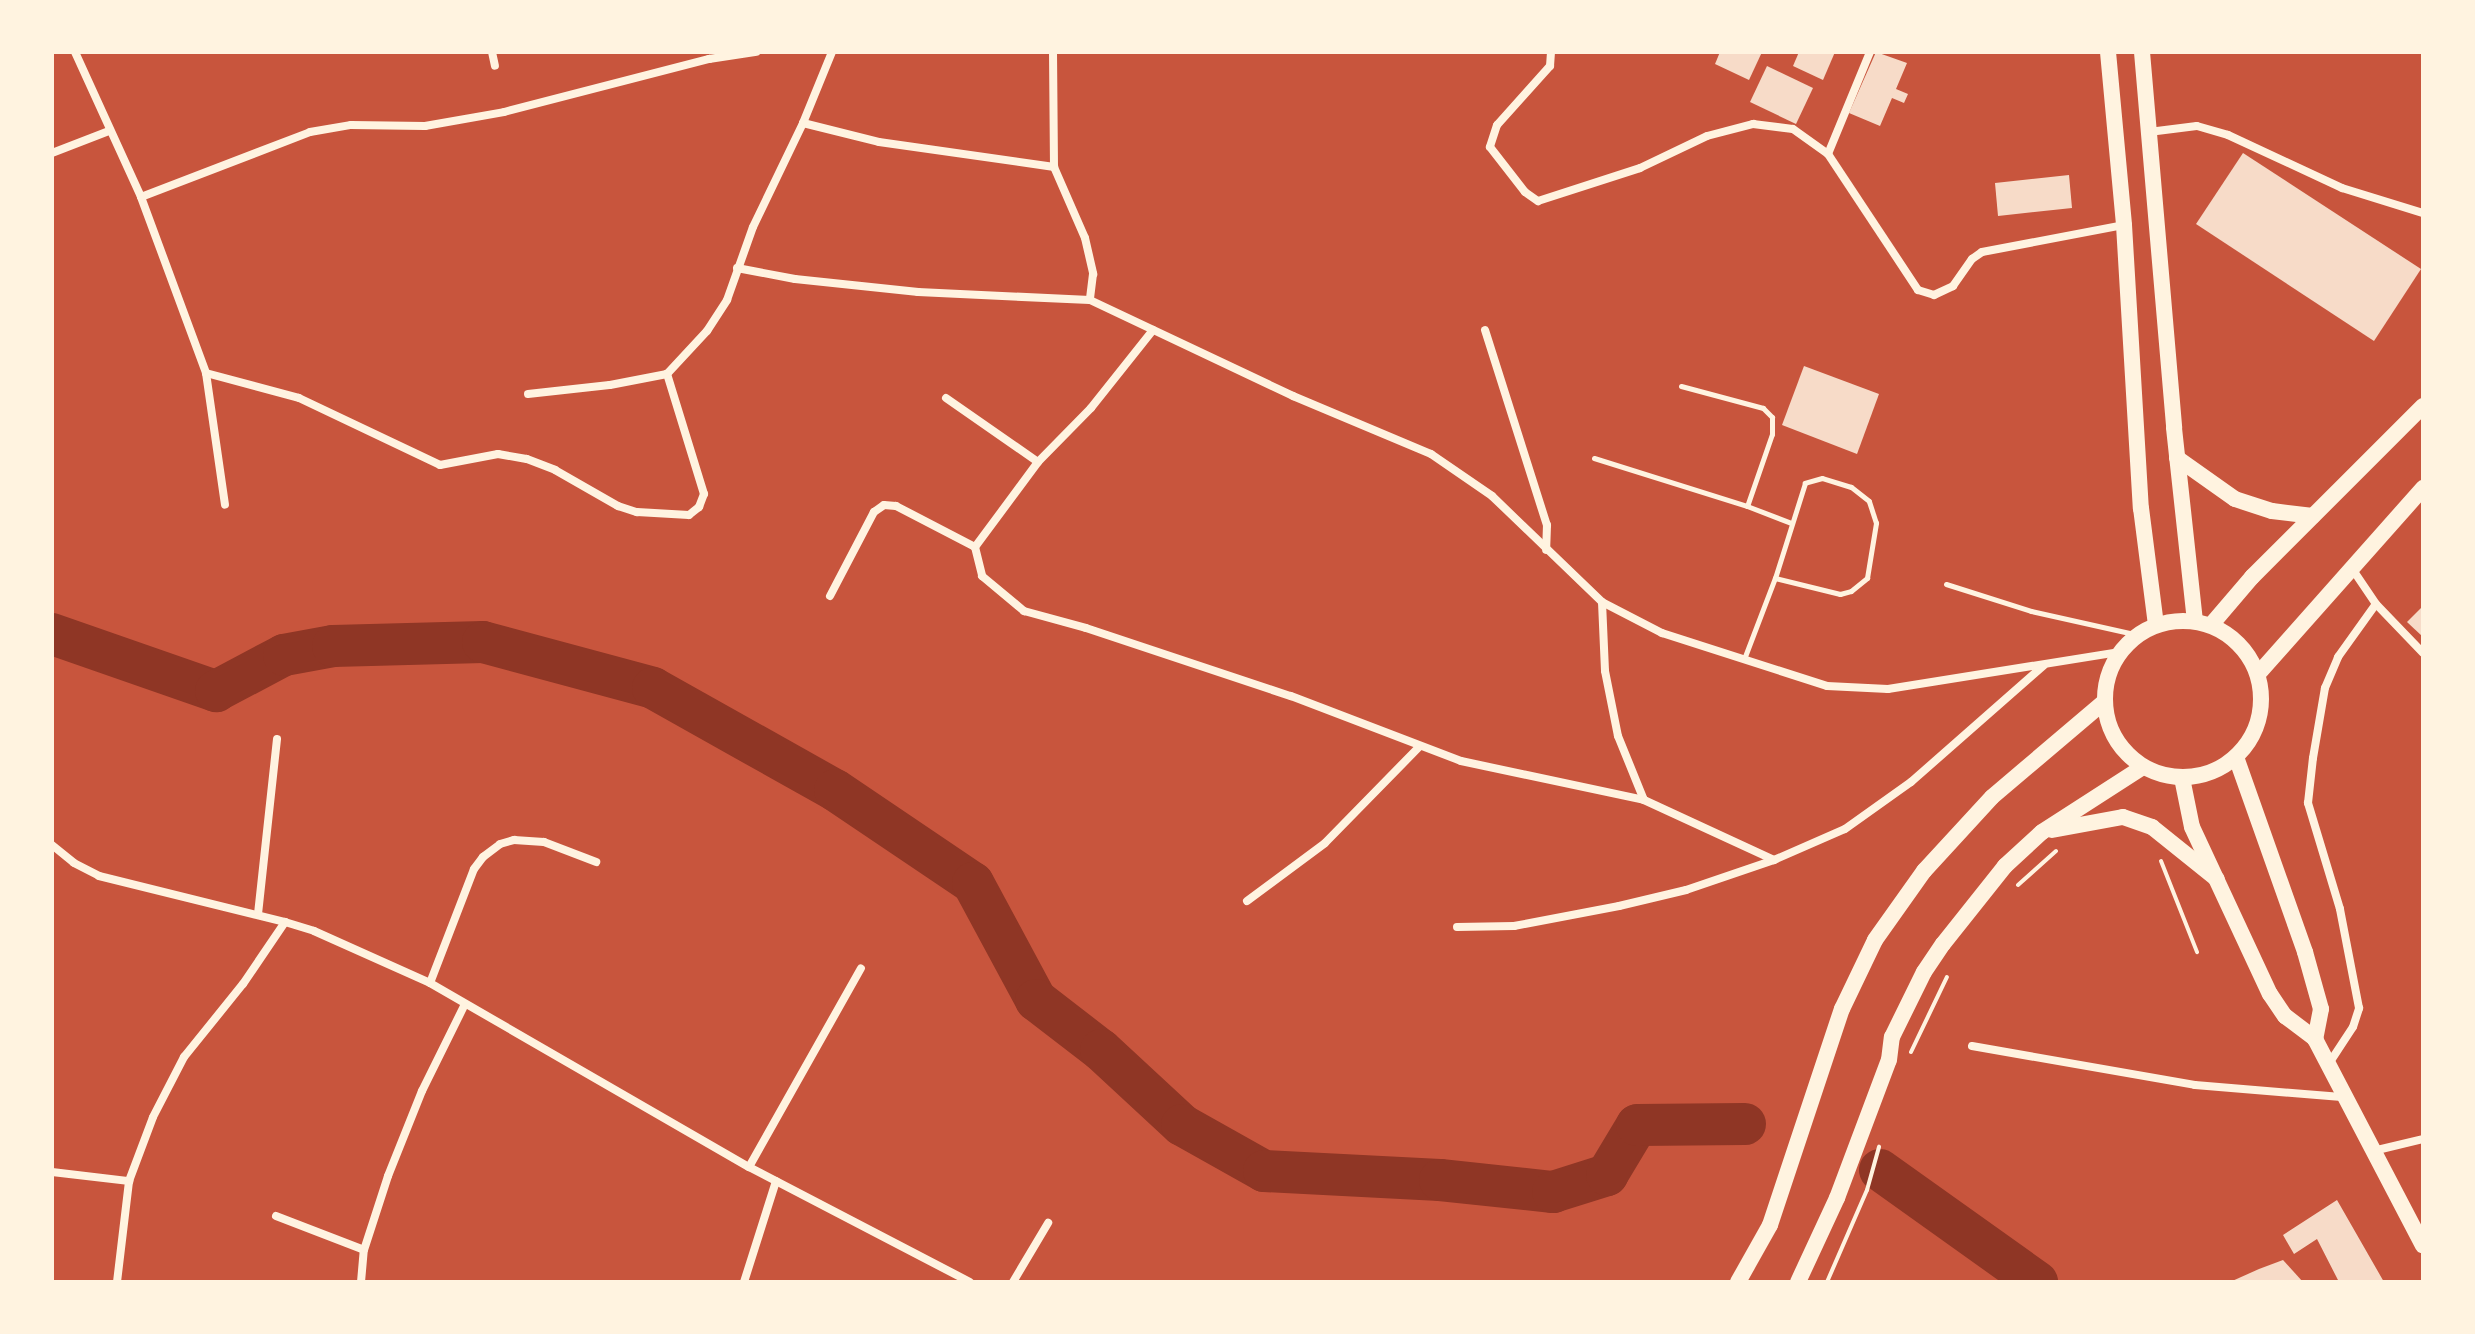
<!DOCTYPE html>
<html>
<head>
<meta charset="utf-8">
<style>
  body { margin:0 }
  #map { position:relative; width:2475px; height:1334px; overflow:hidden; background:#c8553d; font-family:Lato,sans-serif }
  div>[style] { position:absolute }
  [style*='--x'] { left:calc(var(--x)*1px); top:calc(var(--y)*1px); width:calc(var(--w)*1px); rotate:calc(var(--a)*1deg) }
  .river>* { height:42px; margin:-21px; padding:0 21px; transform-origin:21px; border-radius:21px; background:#8f3625 }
  .building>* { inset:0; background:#f7dbc8 }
  .path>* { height:4px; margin:-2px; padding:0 2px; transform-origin:2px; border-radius:2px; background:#fff3e0 }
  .service>* { height:5px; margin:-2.5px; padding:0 2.5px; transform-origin:2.5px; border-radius:2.5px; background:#fff3e0 }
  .minor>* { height:8px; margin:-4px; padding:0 4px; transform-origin:4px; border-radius:4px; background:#fff3e0 }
  .secondary>* { height:16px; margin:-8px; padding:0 8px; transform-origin:8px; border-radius:8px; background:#fff3e0 }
  .primary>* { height:16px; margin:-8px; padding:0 8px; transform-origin:8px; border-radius:8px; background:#fff3e0 }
  .primary>.ring { margin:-8px; padding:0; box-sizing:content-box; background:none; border:16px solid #fff3e0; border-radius:50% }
  span { translate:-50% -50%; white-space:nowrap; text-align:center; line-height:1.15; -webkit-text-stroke:6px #fff3e0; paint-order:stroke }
  .frame { position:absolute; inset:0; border:54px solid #fff3e0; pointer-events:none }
</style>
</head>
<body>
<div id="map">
  <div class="river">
    <div style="--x:52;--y:634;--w:174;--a:19.2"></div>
    <div style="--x:216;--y:691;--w:77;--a:-27.9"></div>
    <div style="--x:284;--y:655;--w:50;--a:-10.4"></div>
    <div style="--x:333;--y:646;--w:150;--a:-1.5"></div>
    <div style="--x:483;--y:642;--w:176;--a:15.1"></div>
    <div style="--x:653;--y:688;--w:209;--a:29.3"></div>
    <div style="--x:835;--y:790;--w:166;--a:34"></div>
    <div style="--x:973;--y:883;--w:133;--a:61.7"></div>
    <div style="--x:1036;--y:1000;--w:82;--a:37.6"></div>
    <div style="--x:1101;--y:1050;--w:110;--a:42.8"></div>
    <div style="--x:1182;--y:1125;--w:94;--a:29.3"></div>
    <div style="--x:1264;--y:1171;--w:176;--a:2.9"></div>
    <div style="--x:1440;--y:1180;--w:114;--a:6.1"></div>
    <div style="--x:1553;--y:1192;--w:57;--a:-17.5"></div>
    <div style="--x:1607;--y:1175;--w:58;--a:-59"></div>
    <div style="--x:1637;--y:1125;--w:108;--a:-0.5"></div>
    <div style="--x:1880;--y:1170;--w:193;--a:35.5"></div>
  </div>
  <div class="building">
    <div style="clip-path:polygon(1720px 52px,1762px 52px,1749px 80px,1715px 64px)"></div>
    <div style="clip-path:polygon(1799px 52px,1835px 52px,1823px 80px,1793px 66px)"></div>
    <div style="clip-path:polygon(1876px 52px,1907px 63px,1896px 89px,1908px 94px,1904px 103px,1892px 98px,1880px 126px,1849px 113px)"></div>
    <div style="clip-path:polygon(1767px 66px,1813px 88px,1796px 124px,1750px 102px)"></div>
    <div style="clip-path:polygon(2243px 153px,2421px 269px,2374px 341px,2196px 224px)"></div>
    <div style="clip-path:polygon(2069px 175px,2072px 208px,1998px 216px,1995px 183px)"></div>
    <div style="clip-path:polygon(1804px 366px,1879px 394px,1857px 454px,1782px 425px)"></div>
    <div style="clip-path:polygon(2423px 606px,2423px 637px,2407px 622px)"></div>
    <div style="clip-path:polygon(2337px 1200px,2384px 1282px,2339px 1282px,2317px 1239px,2294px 1254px,2283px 1235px)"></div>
    <div style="clip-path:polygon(2283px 1260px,2303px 1282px,2230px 1282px,2259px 1269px)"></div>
  </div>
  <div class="path">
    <div style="--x:2161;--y:861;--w:98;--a:68.4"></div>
    <div style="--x:2018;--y:885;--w:51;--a:-41.8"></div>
    <div style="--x:1911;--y:1052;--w:83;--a:-64.4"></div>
    <div style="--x:1827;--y:1282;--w:100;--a:-66.5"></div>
    <div style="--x:1867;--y:1190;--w:45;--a:-74.4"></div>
  </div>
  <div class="service">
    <div style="--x:1681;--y:386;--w:85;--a:15"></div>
    <div style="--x:1763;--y:408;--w:13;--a:45"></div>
    <div style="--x:1772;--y:417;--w:17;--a:90"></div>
    <div style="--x:1772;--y:434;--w:76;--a:109.1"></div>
    <div style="--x:1747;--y:506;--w:47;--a:21.1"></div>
    <div style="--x:1594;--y:458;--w:160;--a:17.4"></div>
    <div style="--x:1946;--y:584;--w:89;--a:17.6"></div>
    <div style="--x:2031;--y:611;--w:110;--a:12.6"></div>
    <div style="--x:1744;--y:659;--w:87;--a:-69.1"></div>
    <div style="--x:1775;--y:578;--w:67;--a:13.8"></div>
    <div style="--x:1840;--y:594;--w:11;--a:-15"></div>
    <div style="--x:1851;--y:591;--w:21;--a:-39"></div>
    <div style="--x:1867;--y:578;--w:56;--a:-80.7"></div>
    <div style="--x:1876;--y:523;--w:23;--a:-108"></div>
    <div style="--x:1869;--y:501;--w:23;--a:-142"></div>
    <div style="--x:1851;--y:487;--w:30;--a:-163"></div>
    <div style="--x:1822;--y:478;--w:18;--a:164"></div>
    <div style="--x:1805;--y:483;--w:100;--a:107.5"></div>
  </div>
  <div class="minor">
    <div style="--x:75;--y:52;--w:159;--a:65.5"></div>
    <div style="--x:141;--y:197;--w:188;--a:69.7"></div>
    <div style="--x:206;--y:373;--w:133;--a:81.8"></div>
    <div style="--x:492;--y:52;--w:14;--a:78"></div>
    <div style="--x:1053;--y:52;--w:115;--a:89.5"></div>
    <div style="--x:1551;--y:52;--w:14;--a:94"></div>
    <div style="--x:1550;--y:66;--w:79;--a:131.9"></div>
    <div style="--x:1497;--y:125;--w:23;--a:108"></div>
    <div style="--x:1490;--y:147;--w:57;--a:52.1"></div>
    <div style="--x:1525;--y:192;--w:16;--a:35"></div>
    <div style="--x:1538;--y:201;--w:107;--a:-17.9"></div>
    <div style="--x:1640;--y:168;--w:74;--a:-25.5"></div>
    <div style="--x:1707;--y:136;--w:48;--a:-14.6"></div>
    <div style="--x:1753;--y:124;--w:40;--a:7.1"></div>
    <div style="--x:1793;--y:129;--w:43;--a:35.5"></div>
    <div style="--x:1870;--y:52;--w:110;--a:112.4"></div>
    <div style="--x:1828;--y:154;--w:163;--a:56.5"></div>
    <div style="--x:1918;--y:290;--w:17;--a:17"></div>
    <div style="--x:1934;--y:295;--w:21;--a:-25"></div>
    <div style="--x:1953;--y:286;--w:33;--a:-55"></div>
    <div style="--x:1972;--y:259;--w:12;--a:-35"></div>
    <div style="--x:1982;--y:252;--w:145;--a:-10.8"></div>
    <div style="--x:803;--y:123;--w:78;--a:14"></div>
    <div style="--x:879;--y:142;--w:177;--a:8.1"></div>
    <div style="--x:1054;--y:167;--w:77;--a:66.4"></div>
    <div style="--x:1085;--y:238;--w:37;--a:77"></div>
    <div style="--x:1093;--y:274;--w:26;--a:97"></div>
    <div style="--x:2149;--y:132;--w:48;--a:-7.1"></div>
    <div style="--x:2197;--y:126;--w:32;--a:16"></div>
    <div style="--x:2228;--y:135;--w:126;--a:24.9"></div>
    <div style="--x:2342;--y:188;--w:85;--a:17.2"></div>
    <div style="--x:52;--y:153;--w:61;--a:-21.1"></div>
    <div style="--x:141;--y:197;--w:181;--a:-21"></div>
    <div style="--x:310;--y:132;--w:42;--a:-9.7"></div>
    <div style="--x:351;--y:125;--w:74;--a:0.8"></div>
    <div style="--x:425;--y:126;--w:80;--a:-10"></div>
    <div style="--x:504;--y:112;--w:212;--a:-14.5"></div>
    <div style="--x:709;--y:59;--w:48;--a:-8.5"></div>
    <div style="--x:737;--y:268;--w:59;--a:10.7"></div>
    <div style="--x:795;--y:279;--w:124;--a:6"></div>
    <div style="--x:918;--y:292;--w:172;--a:2.7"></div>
    <div style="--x:1090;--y:300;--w:225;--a:25.3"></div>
    <div style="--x:1293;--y:396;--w:150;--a:22.8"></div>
    <div style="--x:1431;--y:454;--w:74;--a:34.5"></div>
    <div style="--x:1492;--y:496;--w:153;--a:43.9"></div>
    <div style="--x:1602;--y:602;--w:68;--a:27.3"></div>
    <div style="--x:1662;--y:633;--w:173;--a:17.8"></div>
    <div style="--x:1827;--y:686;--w:61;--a:2.8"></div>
    <div style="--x:1888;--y:689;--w:235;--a:-9.1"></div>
    <div style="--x:1153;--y:330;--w:100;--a:128.5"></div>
    <div style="--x:1091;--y:408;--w:76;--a:134.5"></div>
    <div style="--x:1038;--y:462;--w:106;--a:126.5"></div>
    <div style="--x:975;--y:547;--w:30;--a:76"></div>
    <div style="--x:982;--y:576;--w:55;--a:39.8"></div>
    <div style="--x:1024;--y:611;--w:64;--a:15.3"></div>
    <div style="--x:1086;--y:628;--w:216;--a:18.4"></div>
    <div style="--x:1291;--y:696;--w:182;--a:20.9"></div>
    <div style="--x:1461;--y:761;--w:187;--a:12"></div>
    <div style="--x:1644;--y:800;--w:143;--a:24.8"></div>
    <div style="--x:1774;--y:860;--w:77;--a:-23.6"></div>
    <div style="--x:1845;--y:829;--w:81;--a:-35.5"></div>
    <div style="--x:1911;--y:782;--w:177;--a:-41.3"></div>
    <div style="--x:1485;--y:330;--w:205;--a:72.4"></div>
    <div style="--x:1547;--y:525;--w:25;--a:92"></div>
    <div style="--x:206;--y:373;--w:96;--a:15"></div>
    <div style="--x:299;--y:398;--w:156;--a:25.4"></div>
    <div style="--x:440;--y:465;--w:59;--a:-10.7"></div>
    <div style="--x:498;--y:454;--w:29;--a:10"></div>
    <div style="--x:527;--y:459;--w:30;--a:21"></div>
    <div style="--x:555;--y:470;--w:73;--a:29.7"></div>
    <div style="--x:618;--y:506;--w:20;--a:18"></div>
    <div style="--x:637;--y:512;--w:52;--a:3.3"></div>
    <div style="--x:689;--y:515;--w:13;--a:-39"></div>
    <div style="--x:699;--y:507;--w:14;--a:-69"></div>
    <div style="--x:704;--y:494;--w:126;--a:-107.1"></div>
    <div style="--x:528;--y:394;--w:82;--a:-6.3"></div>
    <div style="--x:610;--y:385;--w:58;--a:-10.9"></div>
    <div style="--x:667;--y:374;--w:59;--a:-47.1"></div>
    <div style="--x:707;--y:331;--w:37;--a:-57"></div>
    <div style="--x:727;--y:300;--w:77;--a:-70.4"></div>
    <div style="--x:753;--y:227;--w:115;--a:-64.3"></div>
    <div style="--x:803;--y:123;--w:77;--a:-67.8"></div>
    <div style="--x:946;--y:398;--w:112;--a:34.8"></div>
    <div style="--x:2351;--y:567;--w:45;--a:56"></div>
    <div style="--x:2376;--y:604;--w:68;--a:46.2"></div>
    <div style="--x:830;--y:596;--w:95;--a:-62.4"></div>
    <div style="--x:874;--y:512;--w:12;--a:-35"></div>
    <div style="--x:884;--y:505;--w:12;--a:5"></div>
    <div style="--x:896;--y:506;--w:89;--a:27.4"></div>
    <div style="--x:1602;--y:602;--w:69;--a:87.5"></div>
    <div style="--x:1605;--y:671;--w:66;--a:78.7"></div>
    <div style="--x:1618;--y:736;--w:69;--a:67.9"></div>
    <div style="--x:52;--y:845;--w:28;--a:39"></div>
    <div style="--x:74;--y:863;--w:28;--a:27"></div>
    <div style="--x:99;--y:876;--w:192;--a:13.9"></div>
    <div style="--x:1247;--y:901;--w:97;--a:-36.6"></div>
    <div style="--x:1325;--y:843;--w:134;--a:-45.6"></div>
    <div style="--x:258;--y:914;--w:176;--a:-83.8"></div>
    <div style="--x:1457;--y:927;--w:57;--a:-1"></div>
    <div style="--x:1514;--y:926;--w:107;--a:-10.8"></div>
    <div style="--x:1619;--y:906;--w:69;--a:-13.4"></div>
    <div style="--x:1686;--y:890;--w:93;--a:-18.8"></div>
    <div style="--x:430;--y:983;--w:122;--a:-68.9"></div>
    <div style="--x:474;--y:869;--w:15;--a:-53"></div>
    <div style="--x:483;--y:857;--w:21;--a:-37"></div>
    <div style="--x:500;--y:844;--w:15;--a:-16"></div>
    <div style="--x:514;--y:840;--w:30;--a:4"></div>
    <div style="--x:544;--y:842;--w:56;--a:21"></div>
    <div style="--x:1972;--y:1046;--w:226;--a:9.9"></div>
    <div style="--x:2195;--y:1085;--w:147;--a:4.7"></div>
    <div style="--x:2328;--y:1065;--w:45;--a:-56.7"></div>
    <div style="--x:2353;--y:1027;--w:20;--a:-72"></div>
    <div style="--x:2359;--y:1008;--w:101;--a:-100.9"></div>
    <div style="--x:2340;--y:909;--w:111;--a:-106.8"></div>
    <div style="--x:2308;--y:803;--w:45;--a:-83.7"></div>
    <div style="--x:2313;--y:758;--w:71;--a:-80.3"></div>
    <div style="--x:2325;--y:688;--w:34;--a:-67"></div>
    <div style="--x:2338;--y:657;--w:65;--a:-54.4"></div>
    <div style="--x:2373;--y:1151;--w:51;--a:-13.5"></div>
    <div style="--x:749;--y:1167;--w:228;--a:-60.6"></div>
    <div style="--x:52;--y:1172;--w:78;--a:6.7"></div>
    <div style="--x:276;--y:1216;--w:94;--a:21.1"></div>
    <div style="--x:117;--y:1282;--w:102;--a:-83.2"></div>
    <div style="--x:129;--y:1181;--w:68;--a:-69.4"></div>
    <div style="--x:153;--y:1117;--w:68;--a:-62.7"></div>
    <div style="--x:184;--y:1057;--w:94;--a:-51.1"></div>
    <div style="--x:243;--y:984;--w:75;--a:-55.9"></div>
    <div style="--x:285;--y:922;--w:30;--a:17"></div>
    <div style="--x:314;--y:931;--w:127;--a:24.1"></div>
    <div style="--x:430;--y:983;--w:368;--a:30"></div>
    <div style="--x:749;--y:1167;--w:249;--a:27.5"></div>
    <div style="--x:361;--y:1282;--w:32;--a:-85"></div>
    <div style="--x:364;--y:1250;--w:78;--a:-72"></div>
    <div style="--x:388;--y:1176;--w:92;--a:-68.2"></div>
    <div style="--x:422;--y:1091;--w:97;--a:-63.7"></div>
    <div style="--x:744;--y:1282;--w:106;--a:-72.4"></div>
    <div style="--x:1013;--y:1282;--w:69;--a:-59.3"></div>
  </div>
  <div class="secondary">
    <div style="--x:2236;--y:757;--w:207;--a:70.5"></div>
    <div style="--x:2305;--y:952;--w:59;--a:74.3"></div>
    <div style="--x:2321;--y:1009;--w:31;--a:101"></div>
    <div style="--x:2315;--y:1039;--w:233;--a:62.4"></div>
    <div style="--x:2182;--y:778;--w:50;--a:78.5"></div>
    <div style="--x:2192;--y:827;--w:184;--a:65"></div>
    <div style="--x:2270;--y:994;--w:27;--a:56"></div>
    <div style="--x:2285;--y:1016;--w:38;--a:37"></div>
  </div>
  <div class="primary">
    <div style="--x:2108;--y:52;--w:174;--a:84.7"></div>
    <div style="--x:2124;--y:225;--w:284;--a:86.6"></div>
    <div style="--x:2141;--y:508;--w:118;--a:82.7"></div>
    <div style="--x:2142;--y:52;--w:377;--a:85.1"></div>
    <div style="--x:2174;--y:428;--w:194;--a:83.8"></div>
    <div style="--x:2177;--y:458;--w:71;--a:35.3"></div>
    <div style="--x:2235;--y:499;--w:39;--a:18"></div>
    <div style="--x:2272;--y:511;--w:41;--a:7"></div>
    <div class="ring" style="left:2105px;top:621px;width:140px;height:140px"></div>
    <div style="--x:2211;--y:625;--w:63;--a:-49.5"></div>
    <div style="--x:2252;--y:577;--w:242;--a:-45"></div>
    <div style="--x:2258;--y:674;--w:249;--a:-48.4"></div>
    <div style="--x:2052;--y:830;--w:72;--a:-10.4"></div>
    <div style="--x:2123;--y:817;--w:31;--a:19"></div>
    <div style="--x:2152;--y:827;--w:83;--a:38.7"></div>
    <div style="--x:1738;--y:1282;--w:65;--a:-60.7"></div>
    <div style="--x:1770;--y:1225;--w:228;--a:-71.6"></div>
    <div style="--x:1842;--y:1009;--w:76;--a:-64.4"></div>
    <div style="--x:1875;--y:940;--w:85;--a:-54.6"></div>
    <div style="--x:1924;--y:871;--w:100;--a:-47.4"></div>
    <div style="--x:1992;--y:797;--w:147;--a:-40.3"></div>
    <div style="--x:1798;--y:1282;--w:93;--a:-65.1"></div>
    <div style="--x:1837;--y:1198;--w:147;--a:-69.4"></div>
    <div style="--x:1889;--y:1060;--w:23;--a:-83"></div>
    <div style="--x:1892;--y:1037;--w:72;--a:-63.8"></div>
    <div style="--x:1924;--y:972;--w:34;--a:-56"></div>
    <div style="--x:1943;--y:944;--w:100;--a:-51.5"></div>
    <div style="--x:2005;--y:866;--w:50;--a:-42.6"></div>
    <div style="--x:2042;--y:832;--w:120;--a:-32.8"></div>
  </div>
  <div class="frame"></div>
</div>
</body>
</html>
